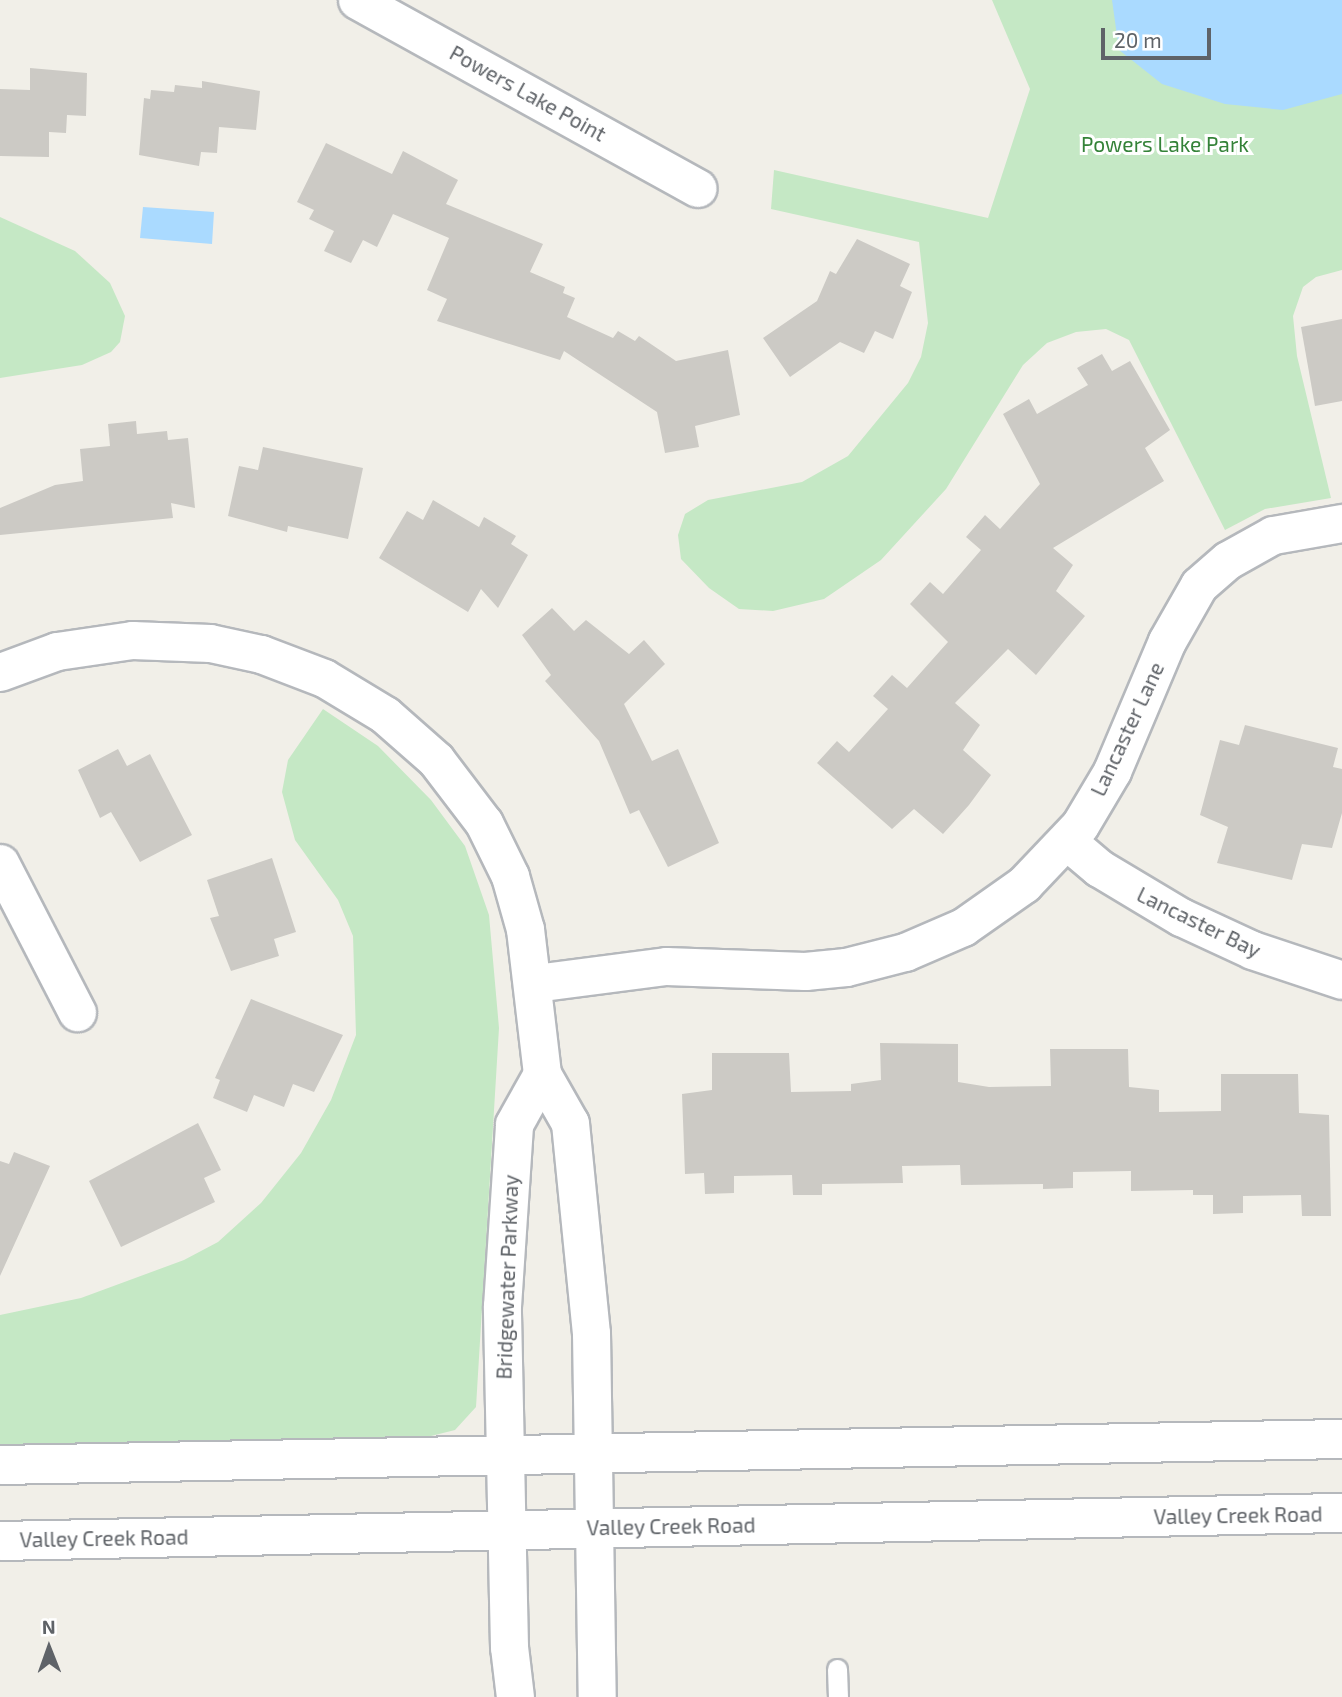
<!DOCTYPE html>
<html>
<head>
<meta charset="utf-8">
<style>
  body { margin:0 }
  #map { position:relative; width:1342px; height:1697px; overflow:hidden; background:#f1efe8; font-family:"Exo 2",sans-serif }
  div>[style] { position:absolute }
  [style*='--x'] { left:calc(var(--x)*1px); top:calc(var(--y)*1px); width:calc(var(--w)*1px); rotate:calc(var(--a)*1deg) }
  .green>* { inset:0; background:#c5e8c5 }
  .water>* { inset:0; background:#aadaff }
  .building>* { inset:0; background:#cccac5 }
  .roads { filter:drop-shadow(2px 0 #b5b8bc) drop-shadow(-2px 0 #b5b8bc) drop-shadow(0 2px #b5b8bc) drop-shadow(0 -2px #b5b8bc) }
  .lane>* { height:19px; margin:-9.5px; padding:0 9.5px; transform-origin:9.5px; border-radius:9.5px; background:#fff }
  .street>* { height:37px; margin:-18.5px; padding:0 18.5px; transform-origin:18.5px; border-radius:18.5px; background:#fff }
  .secondary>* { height:38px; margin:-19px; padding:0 19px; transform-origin:19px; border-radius:19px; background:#fff }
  span { translate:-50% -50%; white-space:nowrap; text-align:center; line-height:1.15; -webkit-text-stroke:6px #fff; paint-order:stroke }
  .street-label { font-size:21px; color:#5f6368 }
  .park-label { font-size:21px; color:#348238 }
  .north { position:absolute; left:14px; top:1613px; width:70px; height:70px; -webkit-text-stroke:5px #fff; paint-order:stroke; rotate:359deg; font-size:19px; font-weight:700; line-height:28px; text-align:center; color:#5f6368 }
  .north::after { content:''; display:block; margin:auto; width:24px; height:32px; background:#5f6368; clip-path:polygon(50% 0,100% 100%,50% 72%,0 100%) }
  .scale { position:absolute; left:1101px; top:28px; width:110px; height:32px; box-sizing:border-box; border:4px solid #5f6368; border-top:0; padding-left:9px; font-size:21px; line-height:24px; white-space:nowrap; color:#5f6368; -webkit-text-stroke:5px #fff; paint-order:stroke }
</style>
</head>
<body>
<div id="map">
  <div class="green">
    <div style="clip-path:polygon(992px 0,1342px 0,1342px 270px,1316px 277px,1303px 287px,1293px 316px,1297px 356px,1331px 498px,1265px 509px,1225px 530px,1129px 340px,1106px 329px,1076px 332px,1047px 343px,1023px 365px,946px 489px,881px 560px,824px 599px,773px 611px,739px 609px,709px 588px,681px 559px,678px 535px,685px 514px,708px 500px,802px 482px,848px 456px,908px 383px,921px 357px,928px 323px,919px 242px,771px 209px,774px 170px,988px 218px,1030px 89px)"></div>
    <div style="clip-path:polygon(0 217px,75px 251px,110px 283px,125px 316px,120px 342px,111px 352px,82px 365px,0 378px)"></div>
    <div style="clip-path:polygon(323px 709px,378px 746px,431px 800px,465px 846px,489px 915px,499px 1028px,476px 1407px,455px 1430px,427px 1437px,0 1445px,0 1315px,81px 1298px,184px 1260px,218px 1242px,261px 1203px,301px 1153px,331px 1100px,356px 1035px,353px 936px,338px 900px,295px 840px,282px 792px,288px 760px)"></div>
  </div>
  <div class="water">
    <div style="clip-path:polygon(1112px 0,1342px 0,1342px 94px,1283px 110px,1225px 104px,1162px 84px,1119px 50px)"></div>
    <div style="clip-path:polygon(143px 207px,214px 212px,212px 244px,140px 238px)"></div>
  </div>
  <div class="building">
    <div style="clip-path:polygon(30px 68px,87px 73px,86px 116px,67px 115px,66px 133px,49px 132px,49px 157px,0 156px,0 89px,30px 90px)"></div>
    <div style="clip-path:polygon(202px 81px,260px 91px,256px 130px,219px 127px,217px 153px,201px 152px,199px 166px,139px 155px,144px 98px,150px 99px,151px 90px,174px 92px,175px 85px,202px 88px)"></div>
    <div style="clip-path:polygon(326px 143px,392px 174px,403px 151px,458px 180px,446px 204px,543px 244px,530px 272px,565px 287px,563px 293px,575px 298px,567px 317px,613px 338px,618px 331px,635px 341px,639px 336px,676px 361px,728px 350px,740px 415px,695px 426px,699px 447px,665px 453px,657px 412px,564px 351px,560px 360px,437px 321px,447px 299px,427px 290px,449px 238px,393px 214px,377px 247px,363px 240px,351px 263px,324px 251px,334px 231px,309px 219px,314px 210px,297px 202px)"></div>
    <div style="clip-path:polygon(857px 239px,910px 264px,900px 286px,912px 292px,893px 339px,875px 331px,864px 353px,840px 342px,790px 377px,763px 338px,817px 301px,830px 271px,836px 274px)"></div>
    <div style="clip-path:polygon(1342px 319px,1342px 401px,1315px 406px,1301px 327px)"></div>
    <div style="clip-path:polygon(1102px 354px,1112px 371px,1130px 361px,1170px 430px,1145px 448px,1164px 481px,1053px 548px,1073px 565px,1056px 591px,1085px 616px,1036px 675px,1008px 649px,955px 703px,980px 725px,963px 750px,991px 775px,969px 805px,943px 834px,914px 809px,892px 829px,817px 763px,837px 741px,849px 752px,888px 709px,873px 696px,892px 675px,907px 688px,948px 642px,910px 604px,930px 582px,943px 594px,981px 550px,966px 537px,985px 515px,1000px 529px,1040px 484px,1003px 414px,1029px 399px,1037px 414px,1088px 385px,1077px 368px)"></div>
    <div style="clip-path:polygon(136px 421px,137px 434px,167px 431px,168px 440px,188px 438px,195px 508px,171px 503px,173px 518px,0 535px,0 508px,55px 485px,83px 481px,80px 449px,110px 446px,108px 424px)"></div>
    <div style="clip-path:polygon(263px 447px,363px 468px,348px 539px,288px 526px,287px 532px,228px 516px,239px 466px,258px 470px)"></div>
    <div style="clip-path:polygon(433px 500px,479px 527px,484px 517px,516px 536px,511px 544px,528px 555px,498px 608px,481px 589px,468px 612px,379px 558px,407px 511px,423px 520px)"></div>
    <div style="clip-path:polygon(552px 608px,574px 631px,586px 620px,629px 654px,644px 640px,665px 664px,624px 704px,652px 761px,678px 749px,719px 843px,668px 867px,639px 810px,630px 814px,599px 741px,545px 681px,551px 675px,522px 635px)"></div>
    <div style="clip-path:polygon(1245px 725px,1338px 748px,1333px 767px,1342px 769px,1342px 813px,1332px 848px,1302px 844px,1292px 880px,1217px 863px,1228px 827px,1200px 815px,1220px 740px,1239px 745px)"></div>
    <div style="clip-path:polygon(118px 749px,127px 766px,150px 754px,192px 835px,140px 862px,111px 812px,100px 818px,78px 770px)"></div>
    <div style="clip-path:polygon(272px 858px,296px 932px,274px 939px,279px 956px,231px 971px,210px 918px,219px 916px,207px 880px)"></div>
    <div style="clip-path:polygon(251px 999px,343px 1035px,314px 1092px,293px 1084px,284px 1107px,254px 1095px,247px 1112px,213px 1098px,220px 1080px,215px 1078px)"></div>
    <div style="clip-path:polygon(880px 1043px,958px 1044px,958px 1082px,989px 1087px,1051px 1086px,1050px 1049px,1128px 1049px,1129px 1087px,1159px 1090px,1159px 1112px,1221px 1111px,1221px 1074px,1298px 1074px,1299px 1113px,1329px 1115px,1331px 1216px,1302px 1216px,1301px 1195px,1243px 1196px,1243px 1213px,1213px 1214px,1213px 1195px,1193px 1195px,1193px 1190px,1131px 1191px,1131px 1171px,1073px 1172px,1073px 1188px,1043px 1189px,1043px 1184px,961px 1185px,960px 1165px,902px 1166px,903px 1183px,822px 1184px,822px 1195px,793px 1195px,792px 1175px,734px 1176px,734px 1193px,705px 1194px,704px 1173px,685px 1174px,682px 1094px,712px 1090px,712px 1053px,789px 1053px,791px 1092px,851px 1091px,851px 1084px,881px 1080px)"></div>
    <div style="clip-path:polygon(198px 1123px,221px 1170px,204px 1178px,215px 1202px,121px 1247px,89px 1181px)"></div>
    <div style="clip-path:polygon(14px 1152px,50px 1166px,0 1276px,0 1161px,9px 1164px)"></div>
  </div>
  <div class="roads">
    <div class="lane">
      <div style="--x:837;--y:1669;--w:28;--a:88"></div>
    </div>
    <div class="street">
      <div style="--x:357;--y:0;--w:389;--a:28.9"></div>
      <div style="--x:0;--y:672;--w:61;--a:-20.2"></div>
      <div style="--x:57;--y:651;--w:76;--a:-8.3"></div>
      <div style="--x:132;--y:640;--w:78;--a:2.2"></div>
      <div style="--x:210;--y:643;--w:52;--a:12.2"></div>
      <div style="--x:261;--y:654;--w:67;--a:20.9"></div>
      <div style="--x:324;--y:678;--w:71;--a:31.2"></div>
      <div style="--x:385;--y:715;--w:68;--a:41.4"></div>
      <div style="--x:436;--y:760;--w:79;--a:52.7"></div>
      <div style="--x:484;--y:823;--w:59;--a:63.9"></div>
      <div style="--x:510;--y:876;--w:55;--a:74.2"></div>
      <div style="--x:525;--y:929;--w:146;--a:83.3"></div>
      <div style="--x:542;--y:1074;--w:56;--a:60.3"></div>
      <div style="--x:570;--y:1123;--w:211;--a:84.3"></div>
      <div style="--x:591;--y:1333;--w:364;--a:89.1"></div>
      <div style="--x:1067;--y:841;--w:42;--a:40.2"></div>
      <div style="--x:1099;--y:868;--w:96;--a:30.9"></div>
      <div style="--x:1181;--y:917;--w:78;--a:24.9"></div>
      <div style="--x:1252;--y:950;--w:95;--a:18.4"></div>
      <div style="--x:0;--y:863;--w:168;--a:62.7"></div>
      <div style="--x:535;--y:983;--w:132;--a:-7.4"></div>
      <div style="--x:666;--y:966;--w:139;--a:2.1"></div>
      <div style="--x:805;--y:971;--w:41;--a:-5.6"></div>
      <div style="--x:846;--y:967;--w:61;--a:-14.3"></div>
      <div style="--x:905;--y:952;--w:63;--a:-23.3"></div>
      <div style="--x:963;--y:927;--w:75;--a:-35.2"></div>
      <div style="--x:1024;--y:884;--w:81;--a:-46.5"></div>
      <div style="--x:1080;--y:825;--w:63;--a:-59.3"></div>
      <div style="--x:1112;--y:771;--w:141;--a:-67.1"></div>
      <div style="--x:1167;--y:641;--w:64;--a:-60.3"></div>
      <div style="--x:1199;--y:585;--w:38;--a:-41"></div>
      <div style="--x:1228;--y:560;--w:51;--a:-29.1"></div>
      <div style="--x:1273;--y:535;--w:70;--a:-9.9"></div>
      <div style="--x:515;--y:1697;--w:50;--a:-96.8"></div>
      <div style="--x:509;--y:1647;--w:341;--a:-91.2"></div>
      <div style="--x:502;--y:1306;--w:182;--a:-86.2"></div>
      <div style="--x:514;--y:1124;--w:57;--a:-60.8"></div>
    </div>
    <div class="secondary">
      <div style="--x:0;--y:1465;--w:1342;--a:-1.11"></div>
      <div style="--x:0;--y:1541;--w:1342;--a:-1.2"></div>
    </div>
  </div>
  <div class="street-label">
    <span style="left:528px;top:93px;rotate:29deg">Powers Lake Point</span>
    <span style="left:1127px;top:729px;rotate:-65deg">Lancaster Lane</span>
    <span style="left:1199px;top:922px;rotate:26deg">Lancaster Bay</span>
    <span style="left:507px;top:1277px;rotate:-88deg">Bridgewater Parkway</span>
    <span style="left:1238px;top:1515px;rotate:-1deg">Valley Creek Road</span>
    <span style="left:671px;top:1526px;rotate:-1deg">Valley Creek Road</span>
    <span style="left:104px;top:1538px;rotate:-1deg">Valley Creek Road</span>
  </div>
  <div class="park-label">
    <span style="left:1165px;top:144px">Powers Lake Park</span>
  </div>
  <div class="north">N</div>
  <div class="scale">20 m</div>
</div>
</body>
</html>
